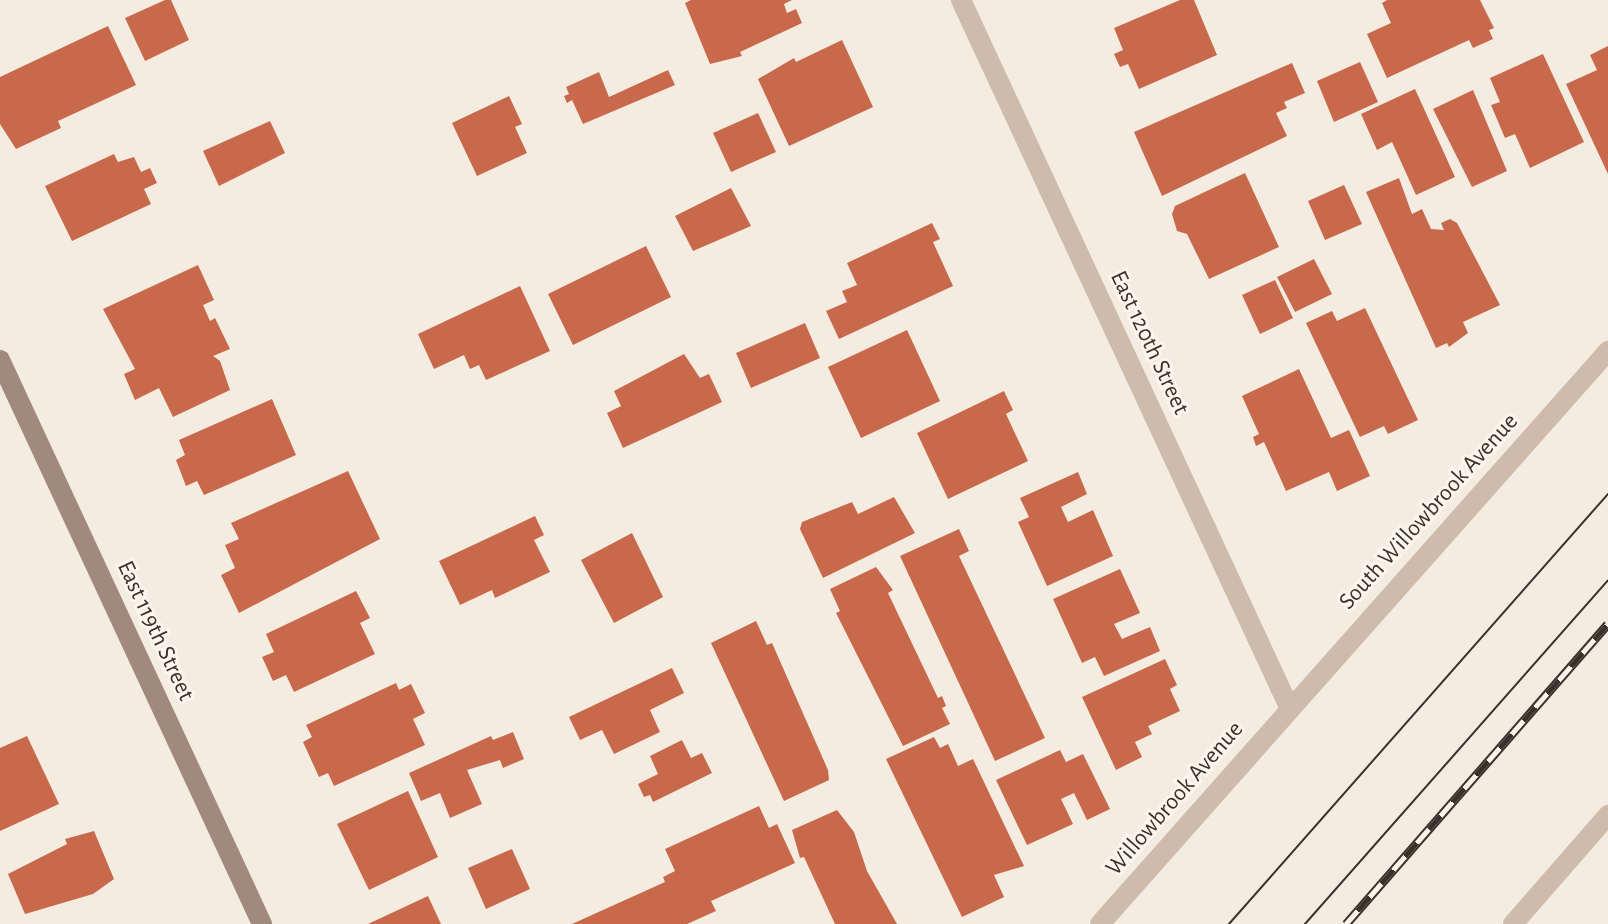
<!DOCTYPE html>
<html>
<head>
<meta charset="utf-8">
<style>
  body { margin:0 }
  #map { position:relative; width:1608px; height:924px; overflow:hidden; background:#f4ebe1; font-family:"Alegreya Sans",sans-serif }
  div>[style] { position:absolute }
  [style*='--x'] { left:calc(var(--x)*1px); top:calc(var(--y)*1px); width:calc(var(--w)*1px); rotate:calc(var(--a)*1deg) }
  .building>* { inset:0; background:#c8694b }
  .street>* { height:20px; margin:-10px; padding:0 10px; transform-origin:10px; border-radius:10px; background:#cdbbac }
  .secondary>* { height:20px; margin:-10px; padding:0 10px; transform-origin:10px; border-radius:10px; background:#a18a7d }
  .tram>* { height:2px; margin:-1px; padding:0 1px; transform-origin:1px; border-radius:1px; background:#3b302b }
  .rail>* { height:9px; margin-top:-4.5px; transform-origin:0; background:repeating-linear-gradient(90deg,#fbf5ee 0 18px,#3b302b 0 36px); box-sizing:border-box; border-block:2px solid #3b302b }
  span { translate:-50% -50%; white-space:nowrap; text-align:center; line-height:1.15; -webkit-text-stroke:6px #fbf5ee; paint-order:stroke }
  .street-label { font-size:24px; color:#3b302b }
</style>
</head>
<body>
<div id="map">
  <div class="building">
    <div style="clip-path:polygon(165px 0,171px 0,189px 40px,145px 61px,125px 18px)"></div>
    <div style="clip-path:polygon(691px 0,792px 0,784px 4px,787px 13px,796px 9px,802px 23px,740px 52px,742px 56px,710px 64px,685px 3px)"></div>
    <div style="clip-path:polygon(1180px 0,1194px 0,1217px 55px,1139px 89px,1128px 64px,1120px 67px,1114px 54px,1123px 50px,1114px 28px)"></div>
    <div style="clip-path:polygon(1387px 0,1480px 0,1494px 28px,1489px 30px,1493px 39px,1473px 48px,1469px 40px,1387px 78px,1367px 34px,1391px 23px,1382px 3px)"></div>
    <div style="clip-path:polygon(108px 26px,136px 85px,58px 121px,61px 128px,16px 149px,0 124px,0 77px)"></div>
    <div style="clip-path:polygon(842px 40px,873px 107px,789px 146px,758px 79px,794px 58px,796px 62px)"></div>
    <div style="clip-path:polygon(1608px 46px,1608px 174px,1566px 84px,1597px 70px,1590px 55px)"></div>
    <div style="clip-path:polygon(1543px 54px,1584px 142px,1530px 168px,1515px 134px,1505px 138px,1491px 105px,1500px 102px,1490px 78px)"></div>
    <div style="clip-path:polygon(1360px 62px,1378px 102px,1334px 122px,1317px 81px)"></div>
    <div style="clip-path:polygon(1292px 63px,1305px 93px,1284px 102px,1287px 108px,1276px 113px,1287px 136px,1162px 196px,1134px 132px)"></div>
    <div style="clip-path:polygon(668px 70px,675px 85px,583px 124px,572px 100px,567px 103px,564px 96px,569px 94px,566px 87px,599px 72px,609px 97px)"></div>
    <div style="clip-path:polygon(1415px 89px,1455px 177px,1416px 195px,1392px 142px,1377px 150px,1361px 114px)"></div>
    <div style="clip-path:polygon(1473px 90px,1507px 171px,1472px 187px,1433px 109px)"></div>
    <div style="clip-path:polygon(509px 96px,522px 124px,515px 127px,527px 153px,477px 176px,452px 123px)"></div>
    <div style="clip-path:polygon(758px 113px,776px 152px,731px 172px,713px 133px)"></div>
    <div style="clip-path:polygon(270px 121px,285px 153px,219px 186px,203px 151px)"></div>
    <div style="clip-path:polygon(114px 154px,118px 162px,134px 157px,141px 172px,150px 168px,157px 183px,144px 189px,151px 204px,72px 241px,45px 186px)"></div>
    <div style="clip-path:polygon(1245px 173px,1279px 247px,1209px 279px,1187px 234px,1177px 231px,1172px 214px,1175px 206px)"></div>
    <div style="clip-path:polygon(1399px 178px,1412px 214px,1422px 209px,1431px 229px,1444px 230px,1441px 223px,1450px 219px,1457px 223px,1500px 305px,1463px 322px,1468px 333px,1449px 347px,1447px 343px,1436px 348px,1366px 192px)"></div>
    <div style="clip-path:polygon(1344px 185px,1362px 224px,1325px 240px,1308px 201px)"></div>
    <div style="clip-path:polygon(731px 188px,751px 226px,693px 251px,675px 216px)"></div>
    <div style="clip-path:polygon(932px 223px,940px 239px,933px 242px,953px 286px,839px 339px,826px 311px,847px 302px,842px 291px,857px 285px,847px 263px)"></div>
    <div style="clip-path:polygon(646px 246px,671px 297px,573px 345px,548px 294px)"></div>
    <div style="clip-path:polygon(1314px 259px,1332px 294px,1295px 312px,1277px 277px)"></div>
    <div style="clip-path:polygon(198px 265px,214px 300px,203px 305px,210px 321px,215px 318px,230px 349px,213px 356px,220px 361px,230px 390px,173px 417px,159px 388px,135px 400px,124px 374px,135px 369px,103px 309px)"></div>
    <div style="clip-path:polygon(1275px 280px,1293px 318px,1260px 334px,1242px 295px)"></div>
    <div style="clip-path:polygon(520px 286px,550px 351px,486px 380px,479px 365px,470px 369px,464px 355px,434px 369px,418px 334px)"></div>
    <div style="clip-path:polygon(1365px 308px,1418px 420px,1388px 434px,1384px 426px,1360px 437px,1306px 323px,1332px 311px,1337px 321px)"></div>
    <div style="clip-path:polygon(805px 323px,820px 358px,751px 388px,736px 353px)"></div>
    <div style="clip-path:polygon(907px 330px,940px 401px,861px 438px,828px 367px)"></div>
    <div style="clip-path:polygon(684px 354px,700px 378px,709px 374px,722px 402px,623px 448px,607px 413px,621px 406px,614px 391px)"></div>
    <div style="clip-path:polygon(1299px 369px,1331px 438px,1349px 430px,1370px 476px,1337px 491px,1329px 472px,1286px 491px,1264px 442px,1256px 446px,1253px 437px,1259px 434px,1242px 396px)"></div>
    <div style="clip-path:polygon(1004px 391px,1013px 410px,1006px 414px,1028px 461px,948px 499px,917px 433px)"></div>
    <div style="clip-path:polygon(272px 399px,296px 455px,204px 495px,197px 481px,186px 486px,176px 460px,185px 455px,179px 440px)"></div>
    <div style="clip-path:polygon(348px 471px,380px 539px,239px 613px,221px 575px,235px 568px,225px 545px,239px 539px,231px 523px)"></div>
    <div style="clip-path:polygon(1078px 472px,1087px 494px,1061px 507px,1068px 522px,1093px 510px,1113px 556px,1047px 586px,1018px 522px,1029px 517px,1020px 498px)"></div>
    <div style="clip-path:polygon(894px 497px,915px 533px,823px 578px,800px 529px,802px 522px,852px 502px,858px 514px)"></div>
    <div style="clip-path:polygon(535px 516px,544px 535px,534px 540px,550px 572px,495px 598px,492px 590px,460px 605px,439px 561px)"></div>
    <div style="clip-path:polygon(959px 529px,969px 551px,959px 556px,1045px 738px,995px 761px,900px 556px)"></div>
    <div style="clip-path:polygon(632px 533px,663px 597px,614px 623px,581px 560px)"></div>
    <div style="clip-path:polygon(876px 567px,893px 590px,888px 593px,938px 698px,942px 696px,946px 706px,942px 708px,950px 724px,903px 746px,836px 613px,840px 611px,830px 589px)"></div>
    <div style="clip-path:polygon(1120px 569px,1140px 613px,1114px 624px,1122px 639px,1150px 627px,1160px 651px,1104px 676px,1095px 657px,1082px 663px,1053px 599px)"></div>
    <div style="clip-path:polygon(356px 591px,370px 618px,360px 623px,375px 654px,294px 692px,286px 675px,273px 681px,262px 657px,274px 652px,266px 634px)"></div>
    <div style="clip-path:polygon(756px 621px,767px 645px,772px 643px,828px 770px,829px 780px,784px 801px,711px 643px)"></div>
    <div style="clip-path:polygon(1165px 659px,1177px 685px,1170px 689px,1180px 711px,1148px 726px,1152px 734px,1135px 742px,1142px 757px,1116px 770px,1082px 697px)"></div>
    <div style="clip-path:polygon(672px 668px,684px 693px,650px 710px,660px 732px,614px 754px,602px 730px,580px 740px,569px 717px)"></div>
    <div style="clip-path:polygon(396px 683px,399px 690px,411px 684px,425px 713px,413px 719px,425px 745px,334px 786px,328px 773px,319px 777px,303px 742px,312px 737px,306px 725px)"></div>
    <div style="clip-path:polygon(513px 732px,524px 759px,503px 768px,500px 760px,467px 770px,482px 804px,450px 818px,440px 793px,421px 801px,409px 773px,491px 736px,493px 740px)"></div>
    <div style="clip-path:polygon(27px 736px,59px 804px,0 831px,0 748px)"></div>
    <div style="clip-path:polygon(934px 737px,940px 748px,948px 744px,958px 766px,973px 759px,1024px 866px,994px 875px,1004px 897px,962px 917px,886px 759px)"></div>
    <div style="clip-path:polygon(682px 740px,691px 758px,702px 753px,712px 773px,653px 802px,650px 795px,644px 797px,638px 784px,658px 774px,650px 756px)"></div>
    <div style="clip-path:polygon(1060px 750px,1066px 762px,1083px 754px,1110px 809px,1087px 820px,1074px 793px,1061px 799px,1073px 824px,1027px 845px,996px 780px)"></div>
    <div style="clip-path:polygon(408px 791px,438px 857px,369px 890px,337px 824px)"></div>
    <div style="clip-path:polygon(759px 806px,769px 828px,777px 824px,795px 863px,711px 901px,716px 911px,687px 924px,572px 924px,665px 882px,663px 877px,675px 871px,665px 849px)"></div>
    <div style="clip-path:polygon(837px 810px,854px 832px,867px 871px,897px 924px,835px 924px,804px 857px,800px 858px,792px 830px)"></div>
    <div style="clip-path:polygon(94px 831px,114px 879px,93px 894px,25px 914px,8px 874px,67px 844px,65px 839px)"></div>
    <div style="clip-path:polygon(512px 849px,530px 889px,486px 909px,468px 868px)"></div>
    <div style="clip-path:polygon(428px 896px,441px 924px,368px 924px)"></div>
  </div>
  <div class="street">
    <div style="--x:961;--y:0;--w:779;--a:65.11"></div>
    <div style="--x:1100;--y:924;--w:766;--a:-48.44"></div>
    <div style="--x:1513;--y:924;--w:145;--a:-48.9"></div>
  </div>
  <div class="secondary">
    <div style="--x:0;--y:360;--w:622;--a:65.08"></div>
  </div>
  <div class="tram">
    <div style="--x:1229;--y:924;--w:573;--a:-48.61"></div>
    <div style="--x:1305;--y:924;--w:458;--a:-48.6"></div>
  </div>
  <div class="rail">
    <div style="--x:1346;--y:924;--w:398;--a:-48.9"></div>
  </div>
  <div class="street-label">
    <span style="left:1149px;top:343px;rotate:65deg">East 120th Street</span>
    <span style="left:1429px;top:512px;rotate:-48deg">South Willowbrook Avenue</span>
    <span style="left:155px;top:631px;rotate:65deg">East 119th Street</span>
    <span style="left:1175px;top:799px;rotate:-49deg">Willowbrook Avenue</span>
  </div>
</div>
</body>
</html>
